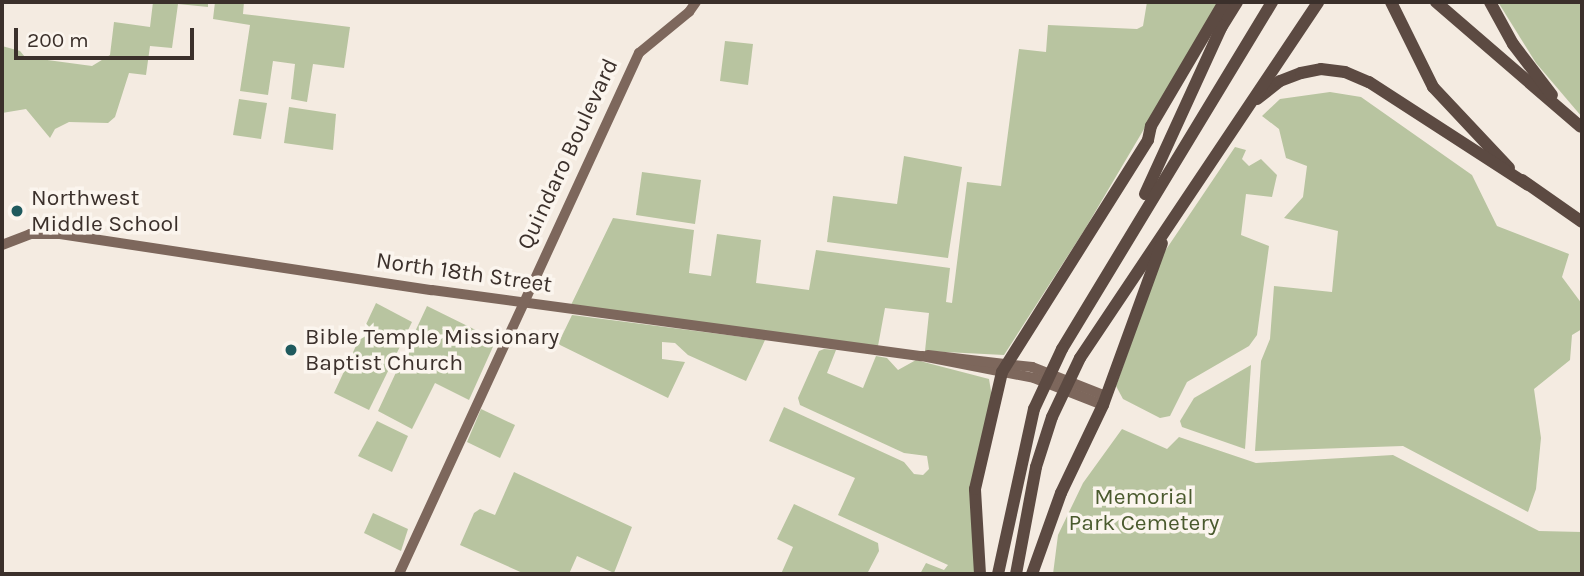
<!DOCTYPE html>
<html>
<head>
<meta charset="utf-8">
<style>
  body { margin:0 }
  #map { position:relative; width:1584px; height:576px; overflow:hidden; background:#f4ebe1; font-family:Karla,sans-serif }
  div>[style] { position:absolute }
  [style*='--x'] { left:calc(var(--x)*1px); top:calc(var(--y)*1px); width:calc(var(--w)*1px); rotate:calc(var(--a)*1deg) }
  .green>* { inset:0; background:#b8c4a0 }
  .major>* { height:10px; margin:-5px; padding:0 5px; transform-origin:5px; border-radius:5px; background:#7d675c }
  .highway>* { height:12px; margin:-6px; padding:0 6px; transform-origin:6px; border-radius:6px; background:#5c4a42 }
  .highway-bridge>* { height:12px; margin:-6px; padding:0 6px; transform-origin:6px; border-radius:6px; background:#5c4a42 }
  .dots>* { width:19px; height:19px; translate:-50% -50%; box-sizing:border-box; border:4px solid #fbf5ee; border-radius:50% }
  span { translate:-50% -50%; white-space:nowrap; text-align:center; line-height:1.15; -webkit-text-stroke:7px #fbf5ee; paint-order:stroke }
  .street-label { font-size:23px; color:#3b302b }
  .poi-label { font-size:23px; color:#3b302b }
  .left { translate:0 -50%; text-align:left }
  .park-label { font-size:23px; color:#4a5a2e }
  .frame { position:absolute; inset:0; border:4px solid #3b302b; pointer-events:none }
  .scale { position:absolute; left:14px; top:28px; width:180px; height:32px; box-sizing:border-box; border:4px solid #3b302b; border-top:0; padding-left:9px; font-size:21px; line-height:24px; white-space:nowrap; color:#3b302b; -webkit-text-stroke:5px #fbf5ee; paint-order:stroke }
</style>
</head>
<body>
<div id="map">
  <div class="green">
    <div style="clip-path:polygon(153px 2px,208px 2px,208px 7px,178px 4px,172px 48px,150px 46px,146px 75px,129px 73px,115px 117px,108px 123px,69px 122px,55px 129px,50px 138px,26px 109px,2px 113px,2px 46px,20px 51px,25px 57px,92px 66px,110px 55px,114px 22px,150px 27px)"></div>
    <div style="clip-path:polygon(215px 2px,244px 2px,243px 14px,350px 27px,344px 68px,313px 64px,307px 102px,291px 99px,295px 64px,273px 61px,268px 95px,240px 91px,250px 25px,213px 19px)"></div>
    <div style="clip-path:polygon(1147px 2px,1219px 2px,1085px 229px,1004px 355px,925px 351px,929px 313px,885px 308px,878px 346px,571px 305px,613px 218px,694px 230px,689px 273px,711px 276px,717px 234px,761px 240px,756px 283px,809px 290px,816px 250px,950px 268px,946px 302px,952px 303px,967px 182px,1001px 186px,1019px 49px,1046px 52px,1048px 25px,1137px 29px,1143px 26px)"></div>
    <div style="clip-path:polygon(1498px 2px,1582px 2px,1582px 117px,1536px 63px)"></div>
    <div style="clip-path:polygon(725px 41px,753px 44px,748px 85px,720px 81px)"></div>
    <div style="clip-path:polygon(1330px 92px,1361px 97px,1472px 175px,1497px 226px,1569px 254px,1562px 277px,1582px 304px,1582px 329px,1572px 335px,1570px 360px,1534px 389px,1541px 438px,1536px 489px,1528px 512px,1403px 446px,1255px 451px,1261px 361px,1270px 339px,1274px 286px,1332px 292px,1338px 231px,1284px 218px,1303px 197px,1307px 166px,1286px 158px,1279px 129px,1262px 116px,1280px 99px)"></div>
    <div style="clip-path:polygon(239px 99px,267px 103px,261px 139px,233px 135px)"></div>
    <div style="clip-path:polygon(289px 107px,336px 114px,333px 150px,284px 143px)"></div>
    <div style="clip-path:polygon(1235px 147px,1246px 150px,1242px 159px,1249px 166px,1261px 159px,1277px 175px,1272px 197px,1246px 194px,1241px 235px,1269px 246px,1257px 335px,1249px 346px,1187px 382px,1170px 416px,1160px 418px,1123px 399px,1116px 386px,1163px 254px)"></div>
    <div style="clip-path:polygon(904px 156px,962px 167px,948px 258px,827px 242px,833px 196px,897px 204px)"></div>
    <div style="clip-path:polygon(642px 172px,701px 180px,695px 224px,636px 215px)"></div>
    <div style="clip-path:polygon(376px 303px,412px 322px,369px 410px,334px 393px)"></div>
    <div style="clip-path:polygon(427px 306px,496px 340px,469px 400px,435px 383px,412px 429px,378px 411px)"></div>
    <div style="clip-path:polygon(572px 315px,765px 340px,746px 381px,688px 355px,675px 343px,662px 342px,662px 359px,685px 362px,668px 398px,558px 344px)"></div>
    <div style="clip-path:polygon(824px 349px,836px 350px,827px 373px,863px 388px,876px 356px,887px 358px,898px 370px,916px 360px,989px 379px,992px 397px,973px 477px,977px 574px,920px 574px,926px 563px,944px 570px,948px 565px,838px 515px,855px 478px,769px 441px,784px 407px,904px 462px,914px 474px,923px 475px,929px 469px,927px 456px,904px 453px,800px 405px,798px 398px,819px 351px)"></div>
    <div style="clip-path:polygon(1251px 365px,1245px 449px,1182px 427px,1180px 421px,1194px 398px)"></div>
    <div style="clip-path:polygon(481px 409px,515px 425px,500px 458px,467px 442px)"></div>
    <div style="clip-path:polygon(377px 421px,408px 436px,392px 472px,358px 456px)"></div>
    <div style="clip-path:polygon(1122px 429px,1167px 449px,1179px 437px,1256px 463px,1393px 455px,1539px 531px,1582px 532px,1582px 574px,1053px 574px,1058px 535px,1083px 483px)"></div>
    <div style="clip-path:polygon(514px 472px,632px 527px,614px 573px,577px 556px,569px 574px,525px 574px,460px 545px,474px 513px,480px 509px,495px 515px)"></div>
    <div style="clip-path:polygon(794px 504px,878px 543px,879px 551px,867px 574px,781px 574px,793px 547px,777px 539px)"></div>
    <div style="clip-path:polygon(373px 513px,408px 529px,401px 551px,364px 533px)"></div>
  </div>
  <div class="major">
    <div style="--x:2;--y:245;--w:30;--a:-21"></div>
    <div style="--x:30;--y:234;--w:30;--a:0"></div>
    <div style="--x:60;--y:234;--w:376;--a:8.6"></div>
    <div style="--x:432;--y:290;--w:494;--a:7.7"></div>
    <div style="--x:922;--y:356;--w:114;--a:11.1"></div>
    <div style="--x:1034;--y:378;--w:74;--a:21.4"></div>
    <div style="--x:928;--y:355;--w:105;--a:6.6"></div>
    <div style="--x:1032;--y:367;--w:79;--a:21.4"></div>
    <div style="--x:399;--y:574;--w:574;--a:-65.27"></div>
    <div style="--x:639;--y:53;--w:65;--a:-39.4"></div>
    <div style="--x:689;--y:12;--w:12;--a:-55"></div>
  </div>
  <div class="highway">
    <div style="--x:1391;--y:2;--w:95;--a:63.7"></div>
    <div style="--x:1433;--y:87;--w:111;--a:46.8"></div>
    <div style="--x:1436;--y:2;--w:191;--a:40.8"></div>
    <div style="--x:1490;--y:2;--w:48;--a:61.3"></div>
    <div style="--x:1513;--y:44;--w:64;--a:52.6"></div>
    <div style="--x:1219;--y:31;--w:34;--a:-58"></div>
    <div style="--x:1257;--y:99;--w:29;--a:-38"></div>
    <div style="--x:1280;--y:81;--w:22;--a:-21"></div>
    <div style="--x:1301;--y:73;--w:20;--a:-11"></div>
    <div style="--x:1321;--y:69;--w:24;--a:7"></div>
    <div style="--x:1345;--y:72;--w:26;--a:23"></div>
    <div style="--x:1369;--y:82;--w:189;--a:32.9"></div>
    <div style="--x:1522;--y:180;--w:73;--a:35"></div>
    <div style="--x:1145;--y:194;--w:185;--a:-65.4"></div>
    <div style="--x:1062;--y:349;--w:406;--a:-58.8"></div>
    <div style="--x:1080;--y:358;--w:428;--a:-56.2"></div>
    <div style="--x:980;--y:574;--w:85;--a:-93.4"></div>
    <div style="--x:975;--y:489;--w:120;--a:-77"></div>
    <div style="--x:1002;--y:372;--w:274;--a:-57.8"></div>
    <div style="--x:1148;--y:140;--w:14;--a:-78"></div>
    <div style="--x:1151;--y:126;--w:144;--a:-59.5"></div>
    <div style="--x:998;--y:574;--w:169;--a:-77.7"></div>
    <div style="--x:1016;--y:574;--w:109;--a:-79.4"></div>
    <div style="--x:1036;--y:467;--w:52;--a:-72.3"></div>
    <div style="--x:1032;--y:574;--w:86;--a:-70.3"></div>
    <div style="--x:1061;--y:493;--w:98;--a:-64.5"></div>
    <div style="--x:1103;--y:405;--w:172;--a:-70"></div>
  </div>
  <div class="highway-bridge">
    <div style="--x:1034;--y:409;--w:66;--a:-65"></div>
    <div style="--x:1052;--y:417;--w:65;--a:-64.6"></div>
  </div>
  <div class="dots">
    <div style="left:17px;top:211px;background:#1f5a5e"></div>
    <div style="left:291px;top:350px;background:#1f5a5e"></div>
  </div>
  <div class="street-label">
    <span style="left:568px;top:154px;rotate:-65deg">Quindaro Boulevard</span>
    <span style="left:464px;top:273px;rotate:8deg">North 18th Street</span>
  </div>
  <div class="poi-label">
    <span class="left" style="left:31px;top:211px">Northwest<br>Middle School</span>
    <span class="left" style="left:305px;top:350px">Bible Temple Missionary<br>Baptist Church</span>
  </div>
  <div class="park-label">
    <span style="left:1144px;top:510px">Memorial<br>Park Cemetery</span>
  </div>
  <div class="frame"></div>
  <div class="scale">200 m</div>
</div>
</body>
</html>
